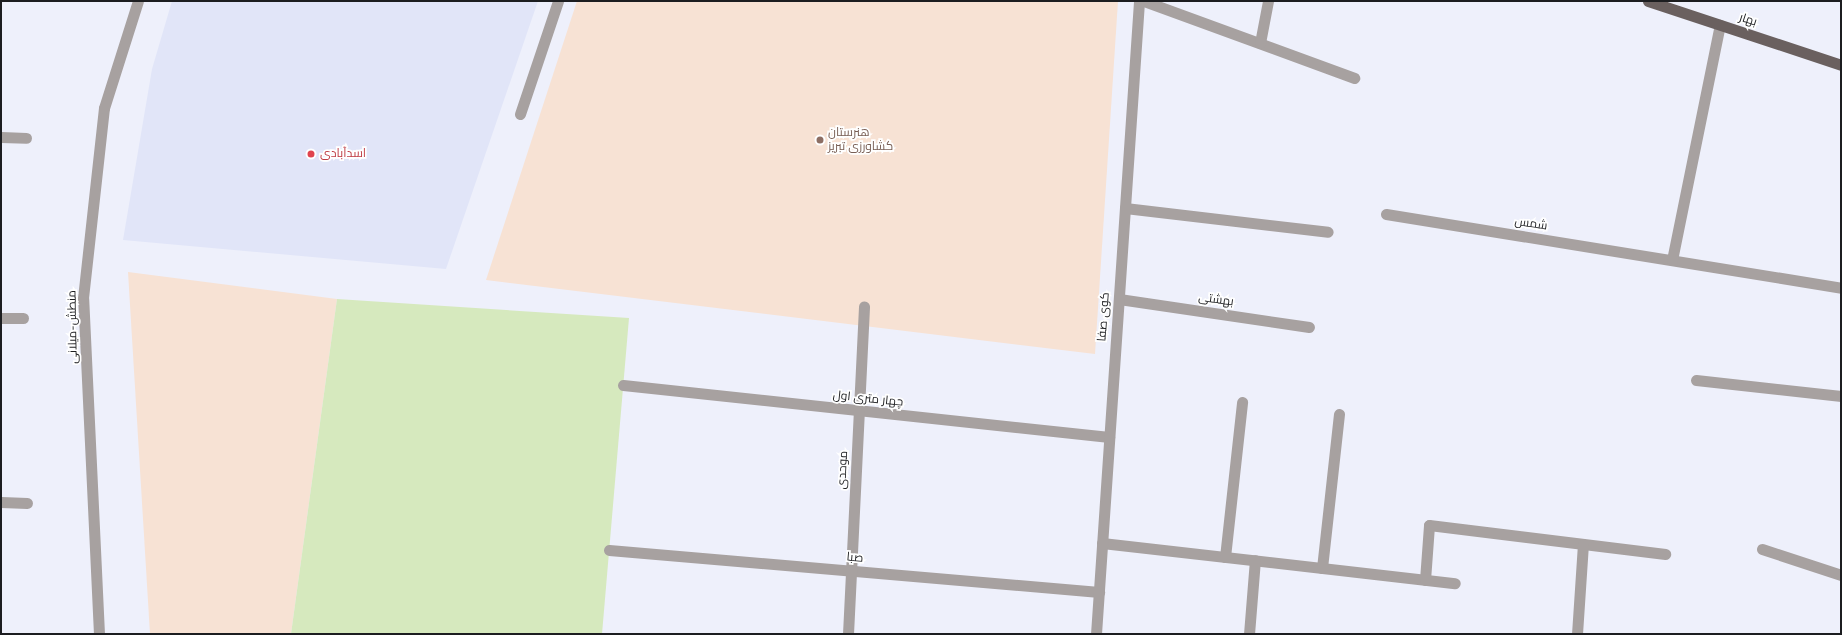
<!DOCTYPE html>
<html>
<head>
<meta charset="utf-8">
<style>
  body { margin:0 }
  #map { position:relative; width:1842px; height:635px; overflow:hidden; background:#eef0fb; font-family:"Space Grotesk",Cairo,sans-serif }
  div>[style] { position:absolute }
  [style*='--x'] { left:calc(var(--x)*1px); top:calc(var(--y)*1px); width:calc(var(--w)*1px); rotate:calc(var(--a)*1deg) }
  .built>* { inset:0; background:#e1e5f8 }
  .education>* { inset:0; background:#f7e2d4 }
  .green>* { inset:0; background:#d6e9be }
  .service>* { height:11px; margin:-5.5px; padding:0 5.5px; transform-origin:5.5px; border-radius:5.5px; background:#a7a1a0 }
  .minor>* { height:11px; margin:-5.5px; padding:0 5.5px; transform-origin:5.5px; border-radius:5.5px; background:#a7a1a0 }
  .primary>* { height:11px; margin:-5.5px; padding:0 5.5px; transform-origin:5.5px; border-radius:5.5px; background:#6a605f }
  .dots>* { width:11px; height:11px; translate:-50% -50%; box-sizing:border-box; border:2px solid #fff; border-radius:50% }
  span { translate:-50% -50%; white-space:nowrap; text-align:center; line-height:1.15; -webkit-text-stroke:3.5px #fff; paint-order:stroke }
  .street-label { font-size:12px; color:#1c1d20 }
  .education-label { font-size:12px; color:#785e54 }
  .left { translate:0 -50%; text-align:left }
  .health-label { font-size:12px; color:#be3a42 }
  .frame { position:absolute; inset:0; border:2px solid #1c1d20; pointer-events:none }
</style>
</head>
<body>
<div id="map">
  <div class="built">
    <div style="clip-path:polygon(172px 1px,538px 1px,446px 269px,123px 240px,152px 69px)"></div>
  </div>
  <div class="education">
    <div style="clip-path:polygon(577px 1px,1118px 1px,1095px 354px,486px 280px)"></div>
    <div style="clip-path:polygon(128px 272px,337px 299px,291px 634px,150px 634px)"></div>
  </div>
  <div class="green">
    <div style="clip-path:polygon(337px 299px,629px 318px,602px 634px,291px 634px)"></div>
  </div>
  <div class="service">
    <div style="--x:1;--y:137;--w:25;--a:2"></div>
    <div style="--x:1;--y:318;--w:22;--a:0"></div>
    <div style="--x:1;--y:502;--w:26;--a:2"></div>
  </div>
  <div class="minor">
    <div style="--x:1144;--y:1;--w:224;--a:20.1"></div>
    <div style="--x:1260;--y:43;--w:43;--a:-79.2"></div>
    <div style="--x:520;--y:114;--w:119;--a:-71.4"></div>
    <div style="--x:1125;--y:208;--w:204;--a:6.7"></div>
    <div style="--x:1386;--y:214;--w:461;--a:9.2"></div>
    <div style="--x:1672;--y:260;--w:240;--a:-78.5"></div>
    <div style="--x:1119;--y:299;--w:192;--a:8.4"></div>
    <div style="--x:1696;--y:380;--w:146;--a:6.3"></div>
    <div style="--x:623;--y:385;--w:489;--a:6.1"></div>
    <div style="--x:1102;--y:543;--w:355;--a:6.5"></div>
    <div style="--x:1762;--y:549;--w:83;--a:18.2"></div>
    <div style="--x:609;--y:550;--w:492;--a:4.9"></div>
    <div style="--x:1225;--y:557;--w:156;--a:-83.7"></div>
    <div style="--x:1322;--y:568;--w:155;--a:-83.7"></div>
    <div style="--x:1425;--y:580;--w:55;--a:-85.8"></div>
    <div style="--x:1429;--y:525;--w:238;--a:7"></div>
    <div style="--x:99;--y:634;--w:336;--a:-92.7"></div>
    <div style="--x:83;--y:298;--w:191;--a:-83.7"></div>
    <div style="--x:104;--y:108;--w:112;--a:-72.4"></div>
    <div style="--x:848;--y:634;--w:328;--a:-87.2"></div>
    <div style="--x:1096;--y:634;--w:634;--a:-86.11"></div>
    <div style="--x:1249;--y:634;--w:74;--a:-85.4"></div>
    <div style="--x:1577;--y:634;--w:90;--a:-86.2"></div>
  </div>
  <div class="primary">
    <div style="--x:1648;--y:1;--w:203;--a:18.3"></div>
  </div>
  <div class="dots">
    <div style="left:820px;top:140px;background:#8d6e63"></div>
    <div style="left:311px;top:154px;background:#e0444e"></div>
  </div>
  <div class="street-label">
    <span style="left:1748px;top:20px;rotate:18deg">بهار</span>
    <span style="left:1531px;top:224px;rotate:9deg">شمس</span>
    <span style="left:1216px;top:300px;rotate:8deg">بهشتی</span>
    <span style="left:1104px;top:317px;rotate:-86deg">کوی صفا</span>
    <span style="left:73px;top:327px;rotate:-91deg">منطش-میلانی</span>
    <span style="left:868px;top:399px;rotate:6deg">چهار متری اول</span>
    <span style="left:843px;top:470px;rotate:-87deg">موحدی</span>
    <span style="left:855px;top:558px;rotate:5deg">صبا</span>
  </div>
  <div class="education-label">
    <span class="left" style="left:828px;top:140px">هنرستان<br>کشاورزی تبریز</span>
  </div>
  <div class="health-label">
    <span class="left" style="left:320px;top:154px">اسدآبادی</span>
  </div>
  <div class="frame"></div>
</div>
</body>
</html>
